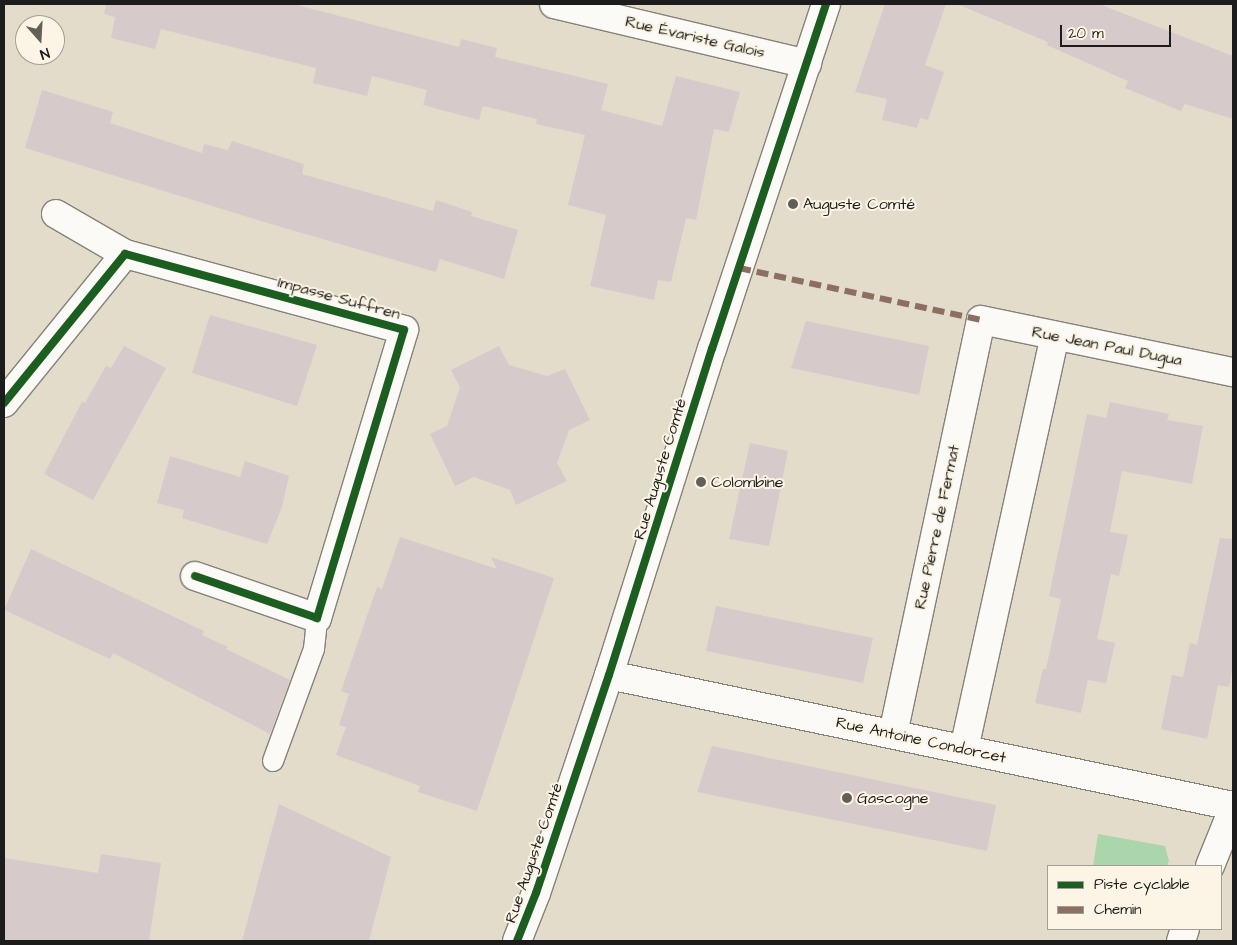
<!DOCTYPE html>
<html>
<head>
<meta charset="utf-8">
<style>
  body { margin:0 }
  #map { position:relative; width:1237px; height:945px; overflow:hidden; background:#e4dcca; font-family:"Architects Daughter",sans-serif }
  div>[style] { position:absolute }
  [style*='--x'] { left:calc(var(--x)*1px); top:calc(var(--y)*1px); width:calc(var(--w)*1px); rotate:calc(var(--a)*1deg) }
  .green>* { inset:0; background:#abd5ab }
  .building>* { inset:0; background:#d7caca }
  .roads { filter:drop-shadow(1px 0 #868279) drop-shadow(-1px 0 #868279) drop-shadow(0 1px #868279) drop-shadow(0 -1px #868279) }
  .lane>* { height:20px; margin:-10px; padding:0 10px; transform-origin:10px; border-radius:10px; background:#fbfaf7 }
  .street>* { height:28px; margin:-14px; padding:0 14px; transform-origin:14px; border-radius:14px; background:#fbfaf7 }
  .secondary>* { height:28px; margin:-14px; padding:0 14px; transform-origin:14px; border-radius:14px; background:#fbfaf7 }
  .quiet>* { height:6px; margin-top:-3px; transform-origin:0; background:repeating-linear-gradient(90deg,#8d6e63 0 12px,transparent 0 18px) }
  .cycleway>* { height:8px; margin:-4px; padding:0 4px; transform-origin:4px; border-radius:4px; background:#1b5e20 }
  .dots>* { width:14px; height:14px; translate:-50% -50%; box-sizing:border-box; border:2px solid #fcf5e5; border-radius:50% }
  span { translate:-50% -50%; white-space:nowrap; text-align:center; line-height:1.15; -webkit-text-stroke:4px #fcf5e5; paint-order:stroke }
  .street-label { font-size:16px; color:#1c1c1c }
  .poi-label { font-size:16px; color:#1c1c1c }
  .left { translate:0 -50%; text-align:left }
  .frame { position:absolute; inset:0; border:5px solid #1c1c1c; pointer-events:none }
  .legend { position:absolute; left:1047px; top:865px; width:175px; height:65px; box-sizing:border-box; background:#fcf5e5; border:1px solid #a29e95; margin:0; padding:6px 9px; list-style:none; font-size:15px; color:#1c1c1c }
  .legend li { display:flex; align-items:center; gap:10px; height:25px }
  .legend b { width:25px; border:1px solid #a29e95 }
  .north { position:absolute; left:15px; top:15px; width:50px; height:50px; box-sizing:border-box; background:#fcf5e5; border:1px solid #a29e95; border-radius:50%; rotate:161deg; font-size:14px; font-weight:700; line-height:20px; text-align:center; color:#1c1c1c }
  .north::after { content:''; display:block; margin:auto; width:18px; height:22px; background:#625f59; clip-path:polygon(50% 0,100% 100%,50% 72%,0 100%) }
  .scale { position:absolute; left:1060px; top:25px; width:111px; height:22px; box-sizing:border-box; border:2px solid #1c1c1c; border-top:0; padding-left:6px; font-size:15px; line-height:18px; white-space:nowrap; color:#1c1c1c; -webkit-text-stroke:4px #fcf5e5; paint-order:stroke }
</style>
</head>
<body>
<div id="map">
  <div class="green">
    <div style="clip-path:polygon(1098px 834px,1165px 846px,1169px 861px,1167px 866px,1093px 866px)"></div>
  </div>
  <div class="building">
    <div style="clip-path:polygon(106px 4px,293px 4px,459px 47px,461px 39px,497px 48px,495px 57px,608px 84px,601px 110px,662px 126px,676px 76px,740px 92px,729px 132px,714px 129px,696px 220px,686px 218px,671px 282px,658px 280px,654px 300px,590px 286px,606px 215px,568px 205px,585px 135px,536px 124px,537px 119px,483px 106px,479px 120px,423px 105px,427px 90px,372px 76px,367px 96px,313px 83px,316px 68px,161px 29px,155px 49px,111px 38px,115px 17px,104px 14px)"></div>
    <div style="clip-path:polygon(885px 4px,946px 4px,925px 65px,944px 72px,928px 120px,920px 118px,917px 128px,882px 120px,887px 99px,855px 92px)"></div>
    <div style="clip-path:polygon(957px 4px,1099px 4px,1233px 56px,1233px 119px,1185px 104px,1181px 111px,1125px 88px,1128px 81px,1047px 45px,1048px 42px)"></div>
    <div style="clip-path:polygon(42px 90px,113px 112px,110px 123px,202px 153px,204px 144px,228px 150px,232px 141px,304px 164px,302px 174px,433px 211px,436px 200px,472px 212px,471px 216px,518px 230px,504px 279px,440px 259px,436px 272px,264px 222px,25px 148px)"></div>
    <div style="clip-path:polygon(210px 315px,317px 345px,297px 406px,192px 373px)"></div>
    <div style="clip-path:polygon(806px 321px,929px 346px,919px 395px,791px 368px)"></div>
    <div style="clip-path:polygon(124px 346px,166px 368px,93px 500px,44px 474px,82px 402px,85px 403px,106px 366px,111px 368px)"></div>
    <div style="clip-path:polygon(499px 346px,509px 365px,547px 376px,565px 369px,590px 420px,569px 430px,557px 463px,567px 481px,516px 505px,510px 490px,474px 477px,455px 486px,430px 434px,447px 426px,460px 387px,451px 370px)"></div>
    <div style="clip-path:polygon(1110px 402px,1169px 414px,1167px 420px,1203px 426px,1192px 484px,1122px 471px,1110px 532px,1128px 535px,1119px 576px,1111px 574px,1097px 639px,1115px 643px,1106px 683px,1088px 680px,1081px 713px,1035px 703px,1043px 669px,1046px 669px,1061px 599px,1049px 596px,1087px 414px,1106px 418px)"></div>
    <div style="clip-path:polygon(750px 443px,788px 451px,769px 546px,729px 539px)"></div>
    <div style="clip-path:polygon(170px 456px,240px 477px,245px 461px,289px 476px,282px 507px,267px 544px,182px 518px,184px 510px,157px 503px)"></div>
    <div style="clip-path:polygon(400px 537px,497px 569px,491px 557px,554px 578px,477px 811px,418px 792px,420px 786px,336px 755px,346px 727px,339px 725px,349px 694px,341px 691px,377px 587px,382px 589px)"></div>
    <div style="clip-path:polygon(1220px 538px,1233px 539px,1233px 666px,1229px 687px,1218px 685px,1207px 739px,1161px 729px,1172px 675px,1183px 677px,1190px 643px,1197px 645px)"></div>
    <div style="clip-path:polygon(31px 549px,204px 631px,202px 635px,228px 647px,226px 649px,290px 680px,270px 734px,113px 653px,110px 659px,4px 610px)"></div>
    <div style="clip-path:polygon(716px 606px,873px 638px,863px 683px,706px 651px)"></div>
    <div style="clip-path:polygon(712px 746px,996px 805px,987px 851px,697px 792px)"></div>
    <div style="clip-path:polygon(279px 804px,391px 857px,369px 941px,242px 941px)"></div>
    <div style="clip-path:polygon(101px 854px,161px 863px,149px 941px,4px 941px,4px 858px,98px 873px)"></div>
  </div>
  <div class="roads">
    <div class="lane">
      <div style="--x:273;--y:761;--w:119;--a:-69.9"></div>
      <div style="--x:314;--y:649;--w:31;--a:-84"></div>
    </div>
    <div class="street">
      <div style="--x:554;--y:4;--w:260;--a:13.3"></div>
      <div style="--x:56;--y:214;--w:80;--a:30.1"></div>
      <div style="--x:4;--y:403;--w:192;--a:-50.9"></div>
      <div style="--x:125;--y:254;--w:289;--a:15.2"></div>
      <div style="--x:404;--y:330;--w:301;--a:106.8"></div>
      <div style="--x:317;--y:618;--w:129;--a:-161"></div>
      <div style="--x:609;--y:675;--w:638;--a:11.86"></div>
      <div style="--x:893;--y:734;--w:423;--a:-78"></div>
      <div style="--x:981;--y:320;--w:257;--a:11.7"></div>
      <div style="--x:964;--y:749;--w:423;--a:-77.6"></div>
      <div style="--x:1210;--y:866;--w:61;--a:-68"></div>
      <div style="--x:1181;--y:941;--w:13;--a:-72"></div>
    </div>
    <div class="secondary">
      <div style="--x:517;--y:941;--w:52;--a:-68.4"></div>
      <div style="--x:536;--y:893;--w:230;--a:-71.5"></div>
      <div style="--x:609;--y:675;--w:342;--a:-72.5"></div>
      <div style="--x:712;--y:349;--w:363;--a:-71.7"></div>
    </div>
  </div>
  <div class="quiet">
    <div style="--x:739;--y:268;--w:248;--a:12.1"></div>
  </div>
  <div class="cycleway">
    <div style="--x:4;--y:403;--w:192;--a:-50.9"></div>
    <div style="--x:125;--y:254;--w:289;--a:15.2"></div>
    <div style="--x:404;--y:330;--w:301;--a:106.8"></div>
    <div style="--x:317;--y:618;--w:129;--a:-161"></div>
    <div style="--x:517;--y:941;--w:52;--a:-68.4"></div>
    <div style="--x:536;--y:893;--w:230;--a:-71.5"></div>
    <div style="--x:609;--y:675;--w:342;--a:-72.5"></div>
    <div style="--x:712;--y:349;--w:363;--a:-71.7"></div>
  </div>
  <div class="dots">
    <div style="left:793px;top:204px;background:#625f59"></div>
    <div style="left:701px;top:482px;background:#625f59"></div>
    <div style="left:847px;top:798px;background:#625f59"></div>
  </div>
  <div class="street-label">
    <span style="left:695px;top:37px;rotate:13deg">Rue Évariste Galois</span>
    <span style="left:339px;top:298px;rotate:15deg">Impasse Suffren</span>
    <span style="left:1107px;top:346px;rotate:11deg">Rue Jean Paul Dugua</span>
    <span style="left:660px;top:469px;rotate:-73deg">Rue Auguste Comté</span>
    <span style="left:937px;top:527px;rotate:-78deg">Rue Pierre de Fermat</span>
    <span style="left:921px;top:740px;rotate:12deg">Rue Antoine Condorcet</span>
    <span style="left:534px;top:853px;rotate:-71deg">Rue Auguste Comté</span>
  </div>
  <div class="poi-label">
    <span class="left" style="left:803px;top:204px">Auguste Comté</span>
    <span class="left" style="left:711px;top:482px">Colombine</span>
    <span class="left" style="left:857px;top:798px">Gascogne</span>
  </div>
  <div class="frame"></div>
  <ul class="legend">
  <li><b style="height:6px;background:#1b5e20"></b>Piste cyclable</li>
  <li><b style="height:6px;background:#8d6e63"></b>Chemin</li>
  </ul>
  <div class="north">N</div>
  <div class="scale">20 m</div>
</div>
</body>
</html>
